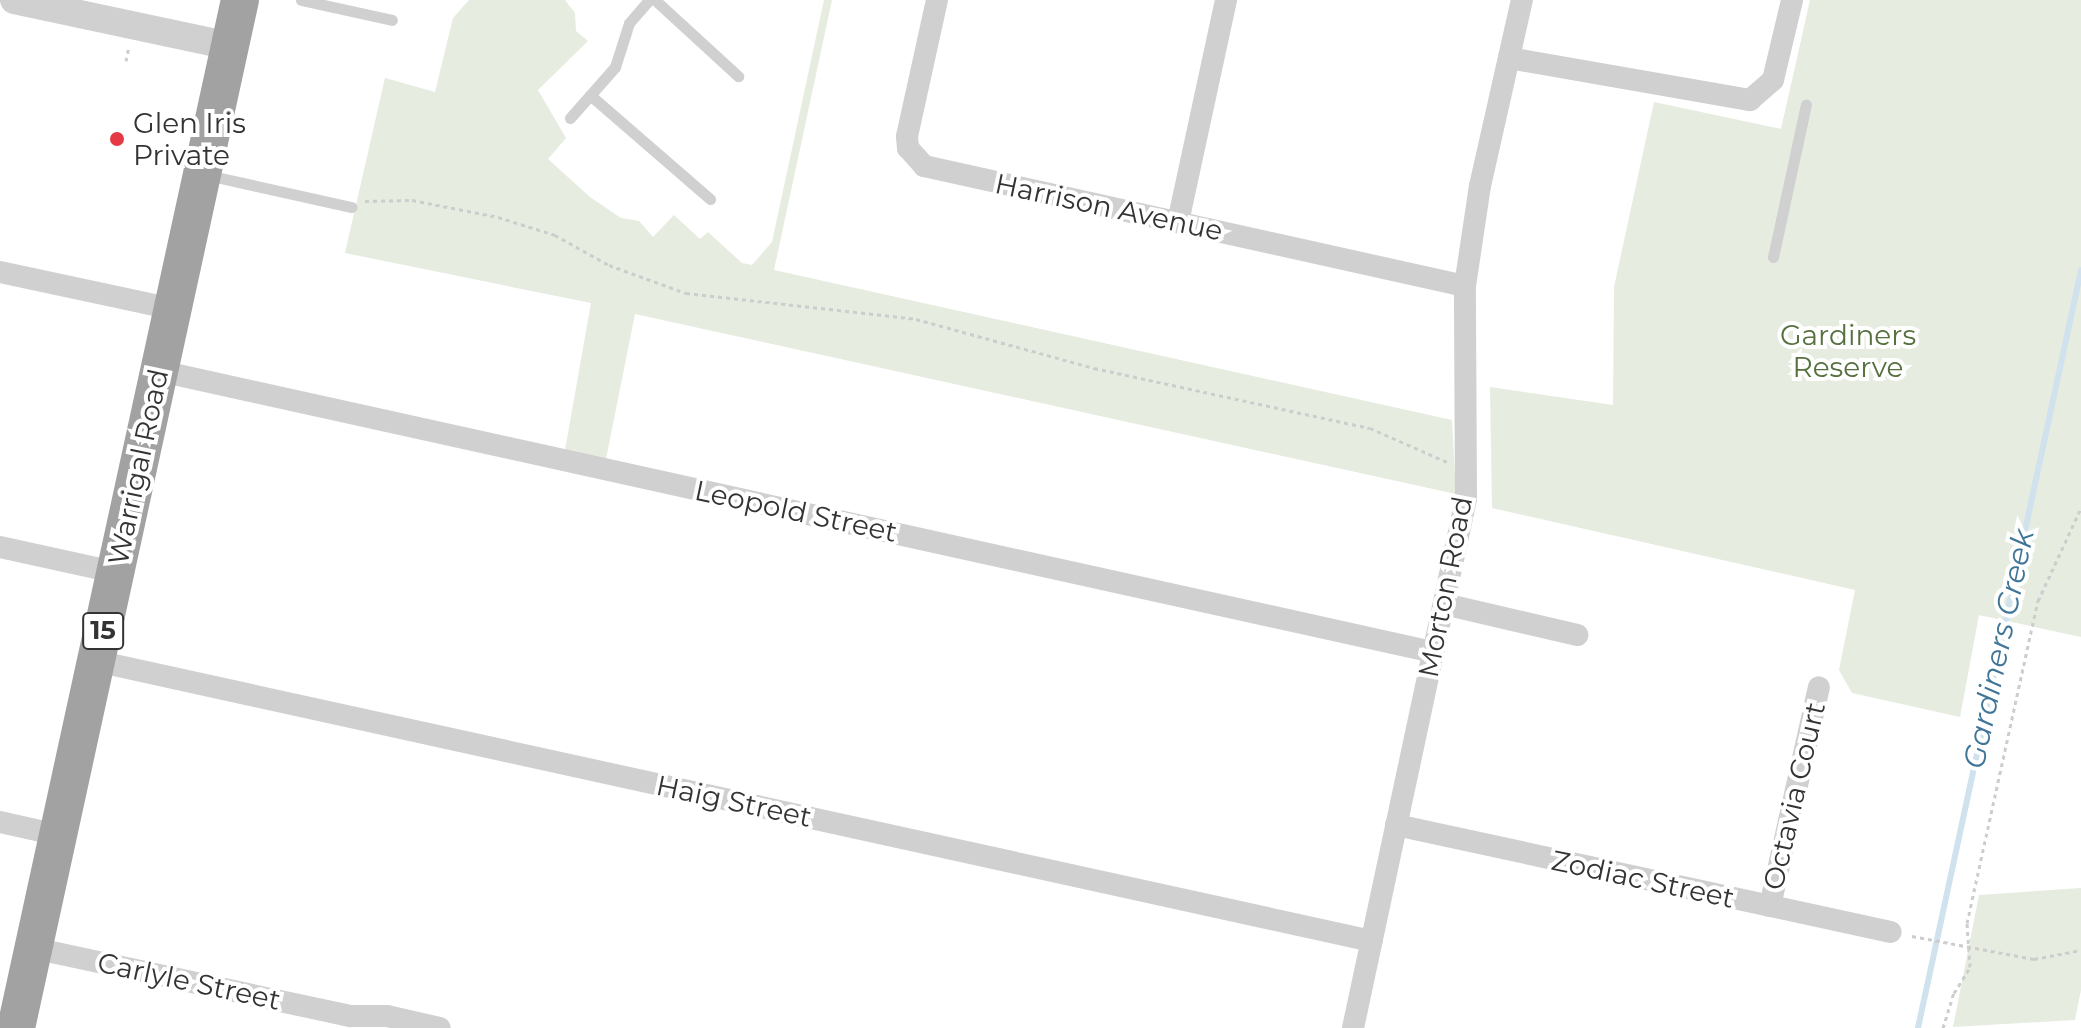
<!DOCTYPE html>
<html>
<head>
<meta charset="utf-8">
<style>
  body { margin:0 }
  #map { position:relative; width:2081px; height:1028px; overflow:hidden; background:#fff; font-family:Montserrat,sans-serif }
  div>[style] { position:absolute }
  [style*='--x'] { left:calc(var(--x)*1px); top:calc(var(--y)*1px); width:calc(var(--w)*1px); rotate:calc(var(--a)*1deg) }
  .green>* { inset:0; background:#e6ecdf }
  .stream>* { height:6px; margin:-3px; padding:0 3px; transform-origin:3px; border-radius:3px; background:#cfe2ee }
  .path>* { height:3px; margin-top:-1.5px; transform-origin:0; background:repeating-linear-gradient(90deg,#cdcdcd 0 4px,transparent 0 8px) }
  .service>* { height:11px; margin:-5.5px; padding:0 5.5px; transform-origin:5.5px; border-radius:5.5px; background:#d0d0d0 }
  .minor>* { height:22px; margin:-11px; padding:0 11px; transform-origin:11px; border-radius:11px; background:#d0d0d0 }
  .tertiary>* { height:28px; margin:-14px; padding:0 14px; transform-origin:14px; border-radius:14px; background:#d0d0d0 }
  .trunk>* { height:38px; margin:-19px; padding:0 19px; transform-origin:19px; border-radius:19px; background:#a2a2a2 }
  .dots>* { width:22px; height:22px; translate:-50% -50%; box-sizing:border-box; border:4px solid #fff; border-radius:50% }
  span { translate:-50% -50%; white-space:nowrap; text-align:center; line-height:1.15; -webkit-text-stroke:8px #fff; paint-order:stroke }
  .shield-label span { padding:2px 6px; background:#fff; border:2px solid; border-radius:6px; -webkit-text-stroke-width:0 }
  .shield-label { font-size:26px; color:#333; font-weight:700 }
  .poi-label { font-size:28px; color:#333 }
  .left { translate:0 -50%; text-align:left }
  .street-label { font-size:28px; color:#333 }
  .park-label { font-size:28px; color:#56703f }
  .water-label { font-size:30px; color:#3f7597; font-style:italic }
</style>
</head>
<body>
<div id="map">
  <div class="green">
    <div style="clip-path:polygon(469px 0,565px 0,575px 13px,576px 31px,588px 41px,538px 90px,566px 138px,548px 159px,590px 197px,621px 218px,639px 221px,653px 237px,674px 215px,700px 239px,708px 232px,742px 263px,752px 265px,772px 242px,824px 0,832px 0,774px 270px,1452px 420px,1456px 494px,635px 314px,606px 459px,565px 450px,591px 303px,345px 253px,385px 78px,435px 92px,453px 18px)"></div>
    <div style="clip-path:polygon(1810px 0,2081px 0,2081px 637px,1979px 615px,1960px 717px,1852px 693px,1839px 670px,1855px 590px,1492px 508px,1490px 387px,1613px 405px,1614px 287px,1654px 102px,1781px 129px)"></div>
    <div style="clip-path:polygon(2081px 888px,2081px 990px,2075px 1020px,1953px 1027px,1979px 895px)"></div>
  </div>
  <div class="stream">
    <div style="--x:1918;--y:1028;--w:775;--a:-77.86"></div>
  </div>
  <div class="path">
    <div style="--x:126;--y:61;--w:15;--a:-79"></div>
    <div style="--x:151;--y:118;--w:33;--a:12"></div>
    <div style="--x:365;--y:201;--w:47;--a:-1.2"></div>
    <div style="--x:412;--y:200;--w:88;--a:11.2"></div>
    <div style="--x:498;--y:217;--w:60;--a:17.5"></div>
    <div style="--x:555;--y:235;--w:62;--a:29.1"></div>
    <div style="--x:609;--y:265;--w:82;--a:20"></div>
    <div style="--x:686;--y:293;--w:231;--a:6.4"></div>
    <div style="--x:916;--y:319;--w:185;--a:15.4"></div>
    <div style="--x:1094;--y:368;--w:282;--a:12.3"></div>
    <div style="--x:1370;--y:428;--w:84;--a:23.8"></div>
    <div style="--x:1912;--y:936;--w:124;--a:10.7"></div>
    <div style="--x:2034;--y:959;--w:48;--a:-10.8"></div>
    <div style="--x:1943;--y:1028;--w:37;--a:-73"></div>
    <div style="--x:1954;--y:993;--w:31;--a:-58"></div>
    <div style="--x:1970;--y:967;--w:44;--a:-93.9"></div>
    <div style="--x:1967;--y:923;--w:330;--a:-77.6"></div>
    <div style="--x:2038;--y:601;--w:102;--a:-65.2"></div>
  </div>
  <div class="service">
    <div style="--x:301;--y:0;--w:93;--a:12.4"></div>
    <div style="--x:655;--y:0;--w:113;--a:42.5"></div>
    <div style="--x:590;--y:95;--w:159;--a:40.9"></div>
    <div style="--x:570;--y:118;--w:68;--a:-48.6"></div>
    <div style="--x:615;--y:67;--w:46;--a:-72.3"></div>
    <div style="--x:629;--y:23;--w:30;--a:-49"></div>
    <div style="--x:207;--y:175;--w:148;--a:12.5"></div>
    <div style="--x:1773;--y:257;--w:156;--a:-77.8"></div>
  </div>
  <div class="minor">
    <div style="--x:937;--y:0;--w:140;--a:102.4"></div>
    <div style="--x:907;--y:137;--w:11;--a:85"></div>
    <div style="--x:908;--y:148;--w:24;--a:48"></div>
    <div style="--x:924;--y:166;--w:554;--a:12.51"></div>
    <div style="--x:1509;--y:58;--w:245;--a:9.9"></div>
    <div style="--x:1750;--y:100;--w:30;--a:-41"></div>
    <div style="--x:1773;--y:80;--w:82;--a:-76.6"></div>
    <div style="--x:1178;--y:222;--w:227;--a:-77.8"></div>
    <div style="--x:0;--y:272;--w:177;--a:12.1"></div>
    <div style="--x:160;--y:371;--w:1304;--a:12.45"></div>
    <div style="--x:0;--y:547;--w:118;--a:12.3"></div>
    <div style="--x:1444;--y:604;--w:137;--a:13.1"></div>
    <div style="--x:96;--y:661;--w:1306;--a:12.38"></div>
    <div style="--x:0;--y:822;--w:59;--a:12.6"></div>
    <div style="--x:1396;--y:825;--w:506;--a:12.2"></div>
    <div style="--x:1770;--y:906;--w:224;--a:-77.4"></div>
    <div style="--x:33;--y:948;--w:325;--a:12.1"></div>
    <div style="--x:351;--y:1016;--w:36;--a:0"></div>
    <div style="--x:387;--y:1016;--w:54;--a:12.8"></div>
    <div style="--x:1353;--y:1028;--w:541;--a:-77.94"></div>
    <div style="--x:1466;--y:499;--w:213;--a:-90.3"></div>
    <div style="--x:1465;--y:286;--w:101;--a:-81.5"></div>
    <div style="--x:1480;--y:186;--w:191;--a:-77.3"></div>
  </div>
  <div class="tertiary">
    <div style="--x:14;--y:0;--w:221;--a:12"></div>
  </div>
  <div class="trunk">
    <div style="--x:16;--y:1028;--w:1052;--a:-77.71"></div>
  </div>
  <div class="dots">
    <div style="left:117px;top:139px;background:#e63946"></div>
  </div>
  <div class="shield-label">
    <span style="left:103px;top:631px">15</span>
  </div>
  <div class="poi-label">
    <span class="left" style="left:133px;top:139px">Glen Iris<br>Private</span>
  </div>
  <div class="street-label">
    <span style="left:1109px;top:207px;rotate:12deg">Harrison Avenue</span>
    <span style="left:138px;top:467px;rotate:-78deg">Warrigal Road</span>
    <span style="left:796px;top:511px;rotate:12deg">Leopold Street</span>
    <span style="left:1445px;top:587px;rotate:-79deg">Morton Road</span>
    <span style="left:1794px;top:796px;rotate:-77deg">Octavia Court</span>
    <span style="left:734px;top:801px;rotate:12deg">Haig Street</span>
    <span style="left:1643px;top:879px;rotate:12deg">Zodiac Street</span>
    <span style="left:189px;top:981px;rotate:12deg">Carlyle Street</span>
  </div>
  <div class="park-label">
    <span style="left:1848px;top:351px">Gardiners<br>Reserve</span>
  </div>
  <div class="water-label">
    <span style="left:1999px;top:649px;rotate:-78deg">Gardiners Creek</span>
  </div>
</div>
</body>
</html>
